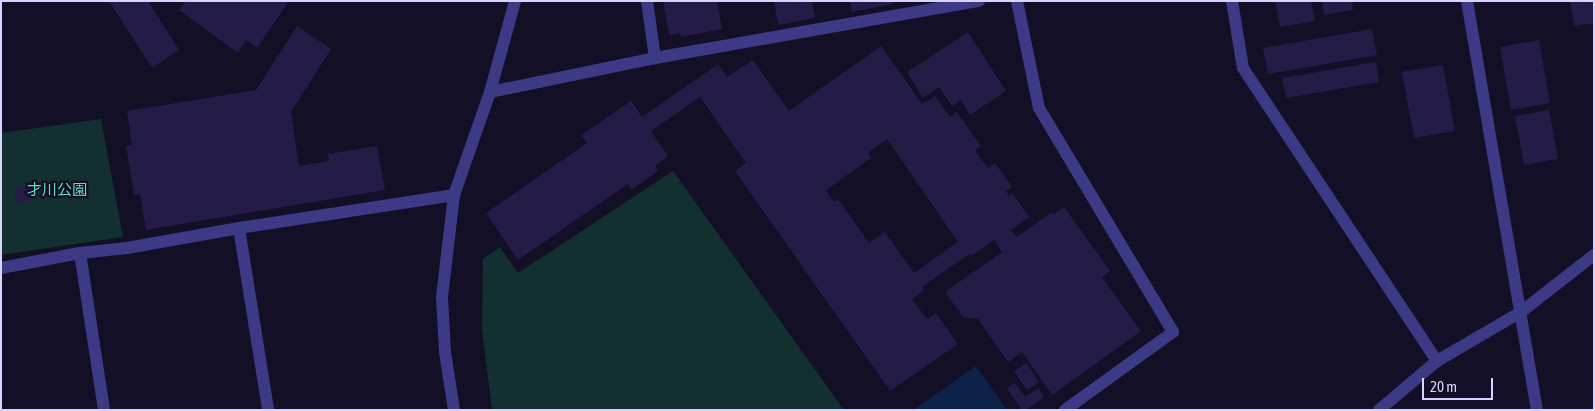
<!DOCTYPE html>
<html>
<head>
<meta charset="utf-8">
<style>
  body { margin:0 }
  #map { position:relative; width:1595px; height:411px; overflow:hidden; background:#130f26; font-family:"Asap Condensed","Noto Sans JP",sans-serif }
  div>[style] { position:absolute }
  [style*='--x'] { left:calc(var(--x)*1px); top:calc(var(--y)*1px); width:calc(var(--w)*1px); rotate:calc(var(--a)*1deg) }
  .green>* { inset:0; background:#12302f }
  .water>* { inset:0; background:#0c2248 }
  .building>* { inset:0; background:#241b47 }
  .minor>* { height:12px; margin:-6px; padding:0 6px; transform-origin:6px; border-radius:6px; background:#3d3a85 }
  span { translate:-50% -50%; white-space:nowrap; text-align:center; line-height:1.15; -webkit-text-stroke:4.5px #130f26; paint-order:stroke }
  .park-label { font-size:15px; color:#5fe0c0 }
  .frame { position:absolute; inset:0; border:2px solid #d9d4ff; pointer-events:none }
  .scale { position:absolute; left:1422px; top:378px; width:71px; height:22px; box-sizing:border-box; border:2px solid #d9d4ff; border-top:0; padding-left:6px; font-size:15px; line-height:18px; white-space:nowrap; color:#d9d4ff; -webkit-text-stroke:4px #130f26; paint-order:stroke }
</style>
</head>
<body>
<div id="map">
  <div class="green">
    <div style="clip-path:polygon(101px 119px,123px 237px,1px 255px,1px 133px)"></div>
    <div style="clip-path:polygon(673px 171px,844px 410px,492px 410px,482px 329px,483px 259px,500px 247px,518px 273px)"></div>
  </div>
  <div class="water">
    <div style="clip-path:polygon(976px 366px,1007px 410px,913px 410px)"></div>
  </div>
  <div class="building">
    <div style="clip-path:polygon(109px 1px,148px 1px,179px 50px,152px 68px)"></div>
    <div style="clip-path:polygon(186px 1px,289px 1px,257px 48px,246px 40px,238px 53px,179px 10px)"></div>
    <div style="clip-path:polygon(663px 1px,717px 1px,722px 29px,681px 37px,680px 33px,669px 35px)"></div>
    <div style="clip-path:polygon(774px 1px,812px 1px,815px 18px,778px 25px)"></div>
    <div style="clip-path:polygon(850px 1px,893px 1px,893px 4px,852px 12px)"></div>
    <div style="clip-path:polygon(1275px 1px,1311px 1px,1315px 21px,1280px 27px)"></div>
    <div style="clip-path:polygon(1322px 1px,1352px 1px,1353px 10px,1324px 15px)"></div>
    <div style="clip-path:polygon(1570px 1px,1594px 1px,1594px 23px,1574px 26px)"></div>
    <div style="clip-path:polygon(297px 26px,331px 49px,291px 112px,299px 166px,329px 161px,328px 154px,377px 146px,385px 190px,146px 230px,140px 194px,134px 195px,126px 146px,132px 145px,127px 111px,256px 90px)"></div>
    <div style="clip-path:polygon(1372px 29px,1377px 55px,1268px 74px,1263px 48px)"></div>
    <div style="clip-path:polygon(968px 32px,1006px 91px,970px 115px,961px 100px,952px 106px,939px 87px,923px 98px,907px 72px)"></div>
    <div style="clip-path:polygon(1539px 40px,1550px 103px,1511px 110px,1500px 47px)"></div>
    <div style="clip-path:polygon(evenodd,881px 46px,922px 104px,935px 96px,950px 117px,957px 112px,981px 146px,975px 150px,988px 168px,995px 163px,1012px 187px,1006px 191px,1009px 196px,1012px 193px,1029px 217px,1011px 230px,1017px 237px,1052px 212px,1054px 214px,1064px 207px,1110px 271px,1102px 277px,1141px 331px,1052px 395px,1022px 352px,1008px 362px,978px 319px,963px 317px,945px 292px,1002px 252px,994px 240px,971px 256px,969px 254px,922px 287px,924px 290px,912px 299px,927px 319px,936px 313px,958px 344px,890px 391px,735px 171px,746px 163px,700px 97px,651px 131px,668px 156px,655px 166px,658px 171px,631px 190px,628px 184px,518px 260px,486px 213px,587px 143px,581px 135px,631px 101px,642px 117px,718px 64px,727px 77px,753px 60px,789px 111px,881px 46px,887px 139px,958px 242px,914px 273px,885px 232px,869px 243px,838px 199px,834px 202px,826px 190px,871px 158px,868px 153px,887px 139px)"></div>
    <div style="clip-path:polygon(1376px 62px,1379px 82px,1286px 98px,1282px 78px)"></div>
    <div style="clip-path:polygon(1443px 65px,1455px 131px,1414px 138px,1402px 72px)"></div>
    <div style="clip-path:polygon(1549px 110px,1558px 159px,1524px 165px,1515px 116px)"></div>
    <div style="clip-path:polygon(29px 186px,31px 200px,16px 203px,14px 189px)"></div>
    <div style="clip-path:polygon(1026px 363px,1039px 382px,1027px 390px,1014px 371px)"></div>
    <div style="clip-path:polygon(1015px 383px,1025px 397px,1038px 388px,1044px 397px,1026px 410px,1022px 410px,1007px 388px)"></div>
  </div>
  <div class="minor">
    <div style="--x:647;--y:1;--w:58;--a:82"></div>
    <div style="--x:655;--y:58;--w:329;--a:-10"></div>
    <div style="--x:1017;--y:1;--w:109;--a:78.4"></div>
    <div style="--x:1039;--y:108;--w:261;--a:59.1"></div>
    <div style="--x:1173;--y:332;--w:133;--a:144.2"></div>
    <div style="--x:1232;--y:1;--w:68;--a:80.7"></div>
    <div style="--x:1243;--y:68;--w:351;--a:56.5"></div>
    <div style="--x:1467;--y:1;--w:415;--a:80.3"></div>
    <div style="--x:490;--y:92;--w:168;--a:-11.6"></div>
    <div style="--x:239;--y:228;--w:184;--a:80.9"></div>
    <div style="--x:80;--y:253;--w:159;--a:81.3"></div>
    <div style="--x:1;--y:268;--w:80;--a:-10.8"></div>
    <div style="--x:80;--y:253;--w:47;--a:-6.1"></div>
    <div style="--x:127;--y:248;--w:114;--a:-10.1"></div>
    <div style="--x:239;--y:228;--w:218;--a:-8.7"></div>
    <div style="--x:454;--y:410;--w:59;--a:-98.8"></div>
    <div style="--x:445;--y:352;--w:55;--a:-93.1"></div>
    <div style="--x:442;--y:297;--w:103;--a:-83.3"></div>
    <div style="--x:454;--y:195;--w:109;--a:-70.7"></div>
    <div style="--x:490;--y:92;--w:94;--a:-74.6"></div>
    <div style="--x:1379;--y:410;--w:76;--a:-40.2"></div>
    <div style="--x:1437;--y:361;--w:97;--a:-30.3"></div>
    <div style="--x:1521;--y:312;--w:93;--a:-38"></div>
  </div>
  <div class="park-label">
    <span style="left:57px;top:190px">才川公園</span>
  </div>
  <div class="frame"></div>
  <div class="scale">20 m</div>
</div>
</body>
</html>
